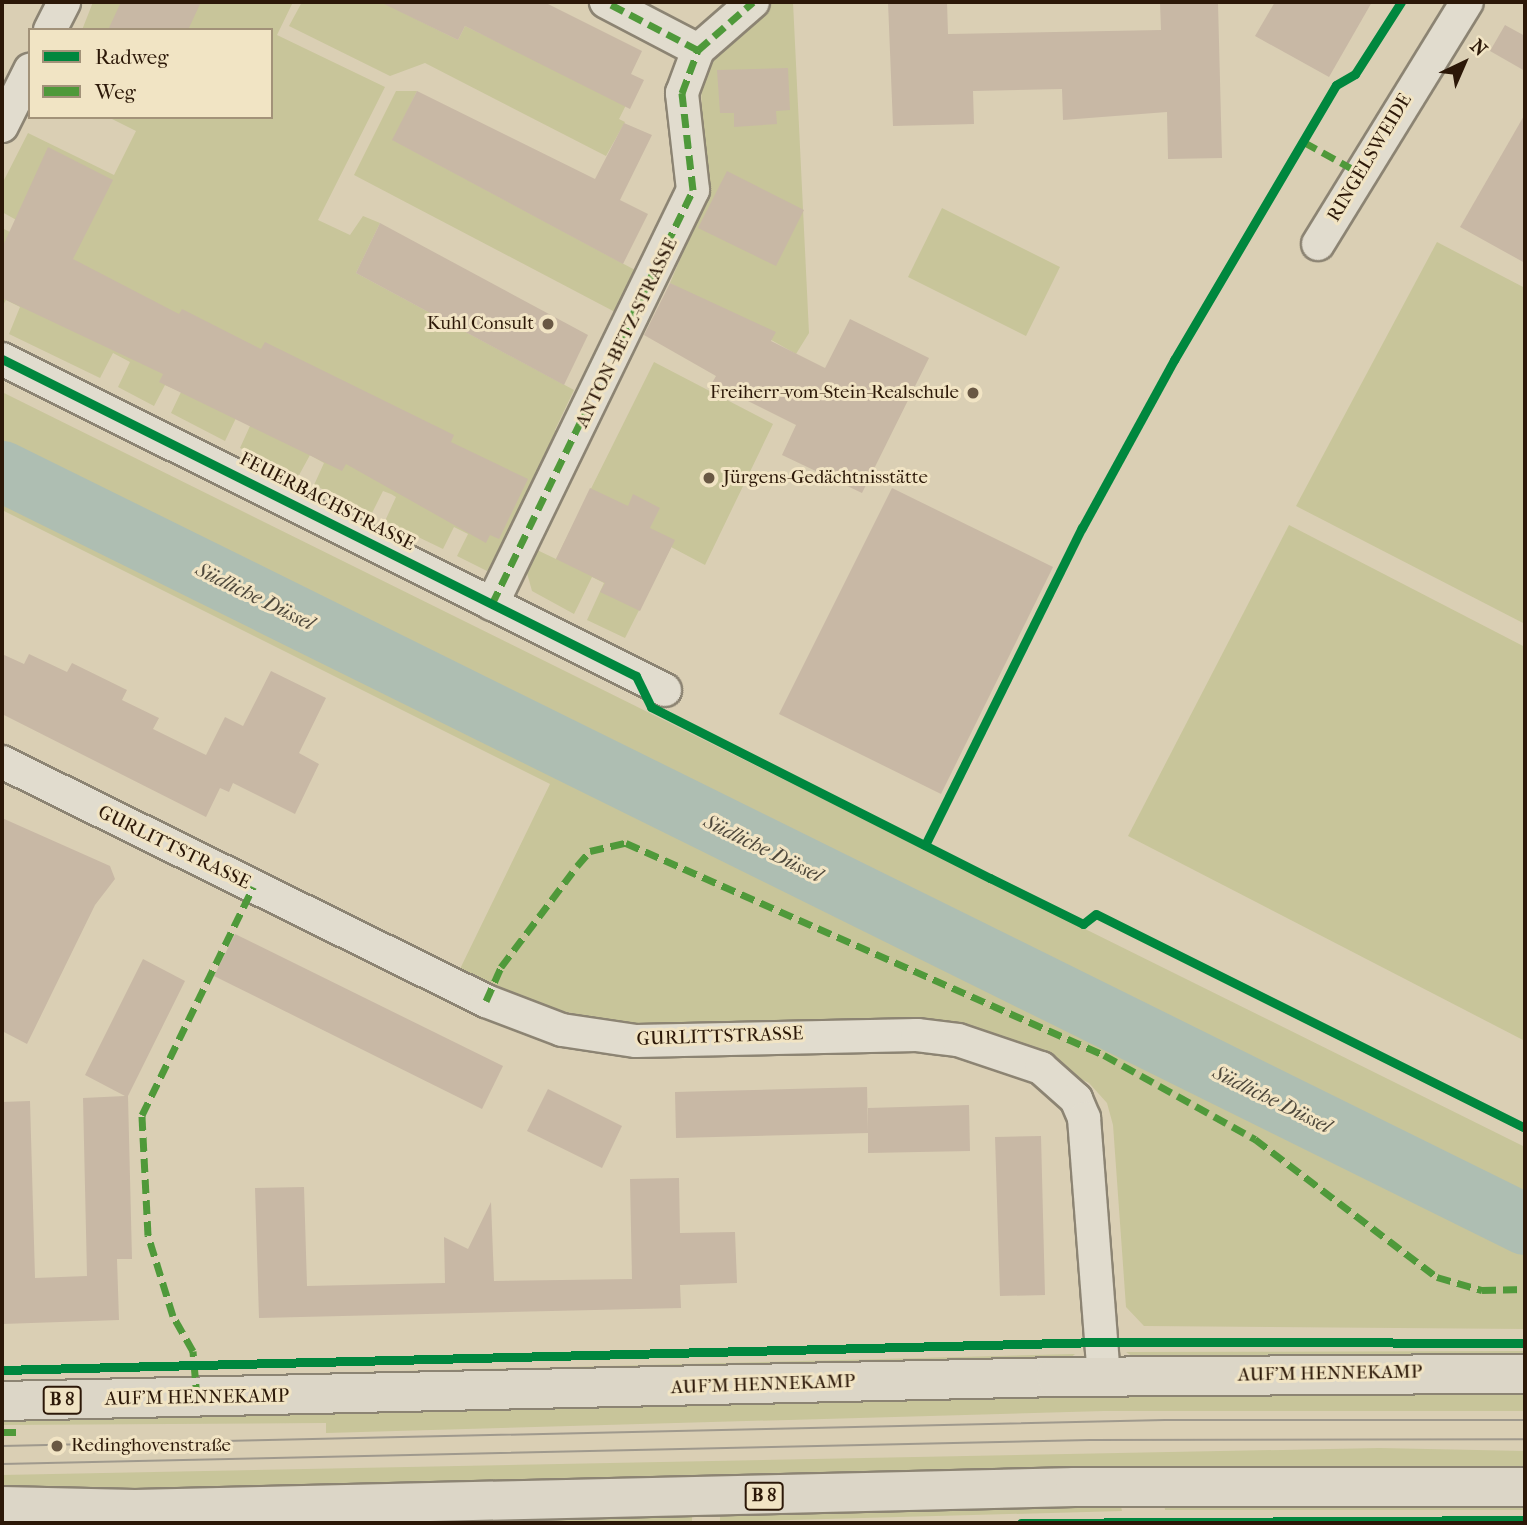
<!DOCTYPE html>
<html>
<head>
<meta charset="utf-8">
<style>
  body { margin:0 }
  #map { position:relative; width:1527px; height:1525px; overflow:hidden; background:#dacfb4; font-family:"IM FELL French Canon",serif }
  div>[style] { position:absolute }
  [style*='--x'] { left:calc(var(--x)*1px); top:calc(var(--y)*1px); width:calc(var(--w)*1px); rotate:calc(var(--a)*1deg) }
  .green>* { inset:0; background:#c8c59a }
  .river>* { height:61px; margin:-30.5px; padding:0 30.5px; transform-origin:30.5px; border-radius:30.5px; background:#aebeb2 }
  .building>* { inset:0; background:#c8b8a5 }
  .roads { filter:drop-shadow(2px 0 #8c8473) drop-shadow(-2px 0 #8c8473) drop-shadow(0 2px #8c8473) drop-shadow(0 -2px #8c8473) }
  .minor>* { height:32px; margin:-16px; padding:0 16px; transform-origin:16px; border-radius:16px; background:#e1dcce }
  .primary>* { height:38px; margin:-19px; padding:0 19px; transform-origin:19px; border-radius:19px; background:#dcd6c7 }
  .tram>* { height:2px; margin:-1px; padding:0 1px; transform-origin:1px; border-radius:1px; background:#9f998d }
  .quiet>* { height:7px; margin-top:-3.5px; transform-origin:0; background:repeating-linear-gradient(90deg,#4f993a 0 14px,transparent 0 21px) }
  .cycleway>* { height:9px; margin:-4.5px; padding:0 4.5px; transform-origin:4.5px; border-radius:4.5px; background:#00873e }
  .dots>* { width:19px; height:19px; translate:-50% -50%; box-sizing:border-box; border:4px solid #f1e4c4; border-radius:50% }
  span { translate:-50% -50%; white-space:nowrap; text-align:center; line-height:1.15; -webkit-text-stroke:6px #f1e4c4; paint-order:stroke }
  .shield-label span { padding:2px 5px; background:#f1e4c4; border:2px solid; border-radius:5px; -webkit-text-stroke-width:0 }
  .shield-label { font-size:18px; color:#2c1808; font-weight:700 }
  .street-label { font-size:19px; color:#2c1808 }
  .poi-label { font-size:19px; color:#2c1808 }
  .right { translate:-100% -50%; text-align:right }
  .left { translate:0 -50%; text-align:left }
  .water-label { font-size:21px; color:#4d473b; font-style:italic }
  .frame { position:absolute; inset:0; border:4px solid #2c1808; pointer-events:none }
  .legend { position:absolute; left:28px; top:28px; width:245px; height:91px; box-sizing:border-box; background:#f1e4c4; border:2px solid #a29279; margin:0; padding:9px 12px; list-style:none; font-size:21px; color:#2c1808 }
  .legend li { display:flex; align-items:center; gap:14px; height:35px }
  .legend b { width:35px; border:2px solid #a29279 }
  .north { position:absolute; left:1429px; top:28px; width:70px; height:70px; -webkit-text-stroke:5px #f1e4c4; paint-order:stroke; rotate:44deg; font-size:19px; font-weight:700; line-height:28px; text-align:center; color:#2c1808 }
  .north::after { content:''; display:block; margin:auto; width:24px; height:32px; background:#2c1808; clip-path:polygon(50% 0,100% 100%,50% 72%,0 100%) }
</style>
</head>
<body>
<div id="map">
  <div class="green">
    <div style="clip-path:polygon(93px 2px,293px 2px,277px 35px,385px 87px,318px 220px,350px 235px,363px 216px,380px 223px,356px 273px,574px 390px,555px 430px,566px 435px,499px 565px,487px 571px,457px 556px,468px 534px,454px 527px,443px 549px,385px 521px,396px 497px,391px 494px,383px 491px,372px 513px,314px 485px,324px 463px,310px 455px,298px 477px,240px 448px,250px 426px,236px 418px,225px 441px,171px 413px,181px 392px,165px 385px,154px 406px,118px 387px,130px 362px,113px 353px,100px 378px,9px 334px,20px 307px,6px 300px,2px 307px,2px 228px,14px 234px,20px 222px,2px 212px,2px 184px,28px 133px,114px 175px,136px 131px,108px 117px,271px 117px,271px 30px,82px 30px)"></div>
    <div style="clip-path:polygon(302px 2px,382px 2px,458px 40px,465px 26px,626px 105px,619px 119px,625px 122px,606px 156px,425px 63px,390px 76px,289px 26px)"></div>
    <div style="clip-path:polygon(774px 2px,793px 2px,809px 333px,796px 354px,670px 283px,704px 202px,701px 81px,719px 49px)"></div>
    <div style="clip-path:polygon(396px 91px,417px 91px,393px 140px,635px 270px,615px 312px,354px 175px)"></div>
    <div style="clip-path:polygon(942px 208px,1060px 267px,1026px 336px,908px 277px)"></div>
    <div style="clip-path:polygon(1437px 242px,1525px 288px,1525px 624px,1296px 506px)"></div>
    <div style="clip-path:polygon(654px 362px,773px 424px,705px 565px,671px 547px,625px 638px,587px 620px,604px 583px,592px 577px,574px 614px,532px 591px,527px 573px,537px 550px,556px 559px)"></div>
    <div style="clip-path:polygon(2px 392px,1525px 1147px,1525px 1329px,1144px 1326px,1126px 1307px,1113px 1125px,1107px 1103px,1089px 1083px,1052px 1065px,602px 1020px,537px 1005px,459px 971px,550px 784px,2px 510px)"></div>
    <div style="clip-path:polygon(1289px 525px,1525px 647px,1525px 1041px,1128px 836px)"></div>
    <div style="clip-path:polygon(1516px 1351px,1525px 1351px,1525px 1358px,1135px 1358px,1126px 1352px)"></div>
    <div style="clip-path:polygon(1075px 1354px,1069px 1359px,219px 1381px,209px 1376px)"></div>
    <div style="clip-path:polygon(1525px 1392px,1525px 1411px,1104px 1411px,326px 1433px,326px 1423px,2px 1425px,2px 1419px,1000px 1395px)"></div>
    <div style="clip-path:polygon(1379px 1448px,1525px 1451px,1525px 1467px,2px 1490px,2px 1475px)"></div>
    <div style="clip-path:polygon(1164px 1501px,1525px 1502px,1525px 1510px,1165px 1510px)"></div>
    <div style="clip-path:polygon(1120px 1502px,1122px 1511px,720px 1522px,720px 1513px)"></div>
    <div style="clip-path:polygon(692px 1513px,692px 1523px,256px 1523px)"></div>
  </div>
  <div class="river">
    <div style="--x:2;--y:471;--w:1699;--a:26.31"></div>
  </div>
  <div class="building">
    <div style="clip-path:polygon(121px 2px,201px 2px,188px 30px,108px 30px)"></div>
    <div style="clip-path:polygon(380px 2px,544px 2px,642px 51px,631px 74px,644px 80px,630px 109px,465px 26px,458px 40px)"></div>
    <div style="clip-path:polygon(888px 2px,947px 2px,948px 34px,1161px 30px,1160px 3px,1218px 3px,1222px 158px,1168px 159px,1167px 112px,1063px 120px,1062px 89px,973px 91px,974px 124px,893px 126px)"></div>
    <div style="clip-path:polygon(1275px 2px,1372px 2px,1329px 77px,1255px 36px)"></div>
    <div style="clip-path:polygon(1505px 25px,1525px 36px,1525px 71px,1490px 51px)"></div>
    <div style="clip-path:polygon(788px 68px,790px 110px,776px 111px,777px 124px,734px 127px,734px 113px,720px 113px,717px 70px)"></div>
    <div style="clip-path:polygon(417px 91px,595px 179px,624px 123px,652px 135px,620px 200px,648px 214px,623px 264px,392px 140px)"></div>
    <div style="clip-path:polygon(1525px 114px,1525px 263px,1460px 227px)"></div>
    <div style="clip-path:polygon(48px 147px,113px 180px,73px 259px,179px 314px,182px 309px,261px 349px,265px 342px,454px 435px,451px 442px,528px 479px,499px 539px,490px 535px,486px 543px,346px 464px,342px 471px,159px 382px,163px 374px,2px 298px,2px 248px)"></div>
    <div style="clip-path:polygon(727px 171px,804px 210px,776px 266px,698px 228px)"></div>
    <div style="clip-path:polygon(380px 223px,588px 335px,564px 385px,356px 273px)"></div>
    <div style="clip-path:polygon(670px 283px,776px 332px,771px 341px,825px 368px,850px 319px,929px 358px,862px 493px,782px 455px,796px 425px,712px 383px,716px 376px,644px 335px)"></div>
    <div style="clip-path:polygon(590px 488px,628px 506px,633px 494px,660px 508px,650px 528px,675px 540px,640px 611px,600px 592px,605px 583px,556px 559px)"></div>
    <div style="clip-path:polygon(892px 488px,1053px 567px,941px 794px,779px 714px)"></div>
    <div style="clip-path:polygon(2px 654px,24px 664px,29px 654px,67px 672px,72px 663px,127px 690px,122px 700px,159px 718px,153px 729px,206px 755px,225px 717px,243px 726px,271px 671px,326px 698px,299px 753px,319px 764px,295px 814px,233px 783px,229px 792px,220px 788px,206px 817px,2px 714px)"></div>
    <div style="clip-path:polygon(2px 818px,110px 866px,115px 879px,95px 905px,27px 1044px,2px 1031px)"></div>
    <div style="clip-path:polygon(235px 934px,503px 1066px,482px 1109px,214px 976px)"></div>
    <div style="clip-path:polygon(143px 959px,185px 981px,128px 1096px,132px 1259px,117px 1259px,119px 1320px,2px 1324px,2px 1102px,30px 1101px,35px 1278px,87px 1276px,83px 1098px,125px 1096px,85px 1075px)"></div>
    <div style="clip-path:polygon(867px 1087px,868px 1133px,676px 1138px,675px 1092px)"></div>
    <div style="clip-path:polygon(548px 1089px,622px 1126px,602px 1168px,527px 1131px)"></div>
    <div style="clip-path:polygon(969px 1105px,970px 1151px,868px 1153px,868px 1108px)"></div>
    <div style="clip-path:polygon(1041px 1136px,1045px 1295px,1000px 1296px,995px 1137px)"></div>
    <div style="clip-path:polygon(679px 1178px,680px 1233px,735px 1232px,737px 1283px,680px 1285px,681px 1308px,259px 1318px,255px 1188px,304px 1187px,307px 1286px,445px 1283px,444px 1237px,468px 1249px,491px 1202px,494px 1281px,632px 1279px,630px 1179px)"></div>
  </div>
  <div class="roads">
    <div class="minor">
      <div style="--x:50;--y:30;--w:31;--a:-63"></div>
      <div style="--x:698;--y:50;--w:73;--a:-41.1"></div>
      <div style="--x:2;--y:126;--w:63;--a:-63.4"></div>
      <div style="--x:1318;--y:244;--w:284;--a:-58.4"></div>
      <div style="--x:2;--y:359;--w:741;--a:26.53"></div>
      <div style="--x:492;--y:604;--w:460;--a:-64.1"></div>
      <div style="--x:693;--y:190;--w:98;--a:-96.5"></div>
      <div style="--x:682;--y:93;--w:46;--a:-69.6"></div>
      <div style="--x:698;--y:50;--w:104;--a:-152.4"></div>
      <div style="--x:2;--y:762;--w:540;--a:26.28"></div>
      <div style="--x:486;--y:1001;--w:81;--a:20.9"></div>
      <div style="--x:562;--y:1030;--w:75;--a:8.5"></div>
      <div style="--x:636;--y:1041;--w:281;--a:-1.2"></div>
      <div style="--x:917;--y:1035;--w:41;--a:7"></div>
      <div style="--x:958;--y:1040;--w:88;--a:18.6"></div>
      <div style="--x:1041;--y:1068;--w:47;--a:41.5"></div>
      <div style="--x:1076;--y:1099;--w:21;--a:67"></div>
      <div style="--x:1084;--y:1118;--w:260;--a:85.6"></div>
    </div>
    <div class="primary">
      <div style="--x:2;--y:1401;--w:1054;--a:-1.3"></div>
      <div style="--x:1056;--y:1377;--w:469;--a:-0.4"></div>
      <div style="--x:2;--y:1506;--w:133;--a:1.3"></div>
      <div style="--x:135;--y:1509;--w:940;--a:-1.34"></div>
      <div style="--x:1075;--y:1487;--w:450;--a:0"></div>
    </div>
  </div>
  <div class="tram">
    <div style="--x:2;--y:1446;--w:1163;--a:-1.28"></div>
    <div style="--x:1165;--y:1420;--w:360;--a:0"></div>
    <div style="--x:2;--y:1464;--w:1088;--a:-1.26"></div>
    <div style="--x:1090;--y:1440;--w:435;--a:-0.1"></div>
  </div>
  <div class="quiet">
    <div style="--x:698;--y:50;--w:73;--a:-41.1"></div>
    <div style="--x:1304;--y:142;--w:64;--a:29"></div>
    <div style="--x:492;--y:604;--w:460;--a:-64.1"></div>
    <div style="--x:693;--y:190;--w:98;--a:-96.5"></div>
    <div style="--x:682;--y:93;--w:46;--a:-69.6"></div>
    <div style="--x:698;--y:50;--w:104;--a:-152.4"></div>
    <div style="--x:486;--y:1001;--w:37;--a:-66"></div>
    <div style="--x:501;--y:967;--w:126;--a:-53"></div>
    <div style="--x:577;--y:866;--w:20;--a:-49"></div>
    <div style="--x:590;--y:851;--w:37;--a:-13"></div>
    <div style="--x:626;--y:843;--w:523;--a:23.92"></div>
    <div style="--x:1104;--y:1055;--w:173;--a:29.1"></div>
    <div style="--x:1255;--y:1139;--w:228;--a:37.2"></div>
    <div style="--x:1437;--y:1277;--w:47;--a:16.1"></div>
    <div style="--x:1482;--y:1290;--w:43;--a:-1.3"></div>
    <div style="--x:197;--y:1398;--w:47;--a:-94.9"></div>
    <div style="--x:193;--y:1351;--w:40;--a:-119.7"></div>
    <div style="--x:173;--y:1316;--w:85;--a:-107.2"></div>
    <div style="--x:148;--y:1235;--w:120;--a:-92.9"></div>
    <div style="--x:142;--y:1115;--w:254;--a:-64"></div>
    <div style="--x:2;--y:1432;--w:21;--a:0"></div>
  </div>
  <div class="cycleway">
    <div style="--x:2;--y:359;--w:709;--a:26.57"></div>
    <div style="--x:636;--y:676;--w:34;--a:64"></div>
    <div style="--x:651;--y:707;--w:380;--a:26.8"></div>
    <div style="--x:990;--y:878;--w:104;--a:26.3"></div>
    <div style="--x:1083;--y:924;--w:16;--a:-38"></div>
    <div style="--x:1096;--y:914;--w:479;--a:26.5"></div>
    <div style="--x:925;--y:845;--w:354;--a:-63.7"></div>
    <div style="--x:1082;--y:528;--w:192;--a:-61.3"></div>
    <div style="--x:1174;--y:360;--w:319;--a:-59.5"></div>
    <div style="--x:1336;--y:85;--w:22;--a:-30"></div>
    <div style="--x:1355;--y:74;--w:85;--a:-57.4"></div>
    <div style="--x:2;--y:1370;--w:1099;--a:-1.46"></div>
    <div style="--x:1101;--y:1342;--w:424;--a:0.1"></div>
    <div style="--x:1021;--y:1523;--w:504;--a:-0.34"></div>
  </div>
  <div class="dots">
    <div style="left:548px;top:324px;background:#695844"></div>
    <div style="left:973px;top:393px;background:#695844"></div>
    <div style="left:709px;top:478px;background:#695844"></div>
    <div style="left:57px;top:1446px;background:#695844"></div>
  </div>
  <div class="shield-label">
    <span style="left:62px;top:1400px">B 8</span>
    <span style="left:764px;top:1496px">B 8</span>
  </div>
  <div class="street-label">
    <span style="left:1370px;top:158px;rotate:-59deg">RINGELSWEIDE</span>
    <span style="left:627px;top:333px;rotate:-64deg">ANTON-BETZ-STRASSE</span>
    <span style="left:327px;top:502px;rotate:27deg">FEUERBACHSTRASSE</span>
    <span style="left:174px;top:848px;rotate:26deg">GURLITTSTRASSE</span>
    <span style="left:720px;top:1037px;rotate:-2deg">GURLITTSTRASSE</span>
    <span style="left:1330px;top:1374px;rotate:-1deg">AUF'M HENNEKAMP</span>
    <span style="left:763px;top:1385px;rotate:-2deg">AUF'M HENNEKAMP</span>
    <span style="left:197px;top:1398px;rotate:-1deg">AUF'M HENNEKAMP</span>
  </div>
  <div class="poi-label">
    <span class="right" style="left:534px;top:324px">Kuhl Consult</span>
    <span class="right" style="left:959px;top:393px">Freiherr-vom-Stein-Realschule</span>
    <span class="left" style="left:723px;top:478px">Jürgens-Gedächtnisstätte</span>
    <span class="left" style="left:71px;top:1446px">Redinghovenstraße</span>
  </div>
  <div class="water-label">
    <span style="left:255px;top:596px;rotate:26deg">Südliche Düssel</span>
    <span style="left:763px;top:848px;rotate:26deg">Südliche Düssel</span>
    <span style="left:1272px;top:1099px;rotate:26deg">Südliche Düssel</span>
  </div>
  <div class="frame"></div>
  <ul class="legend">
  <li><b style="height:9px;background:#00873e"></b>Radweg</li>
  <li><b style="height:9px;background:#4f993a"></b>Weg</li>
  </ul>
  <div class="north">N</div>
</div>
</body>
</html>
